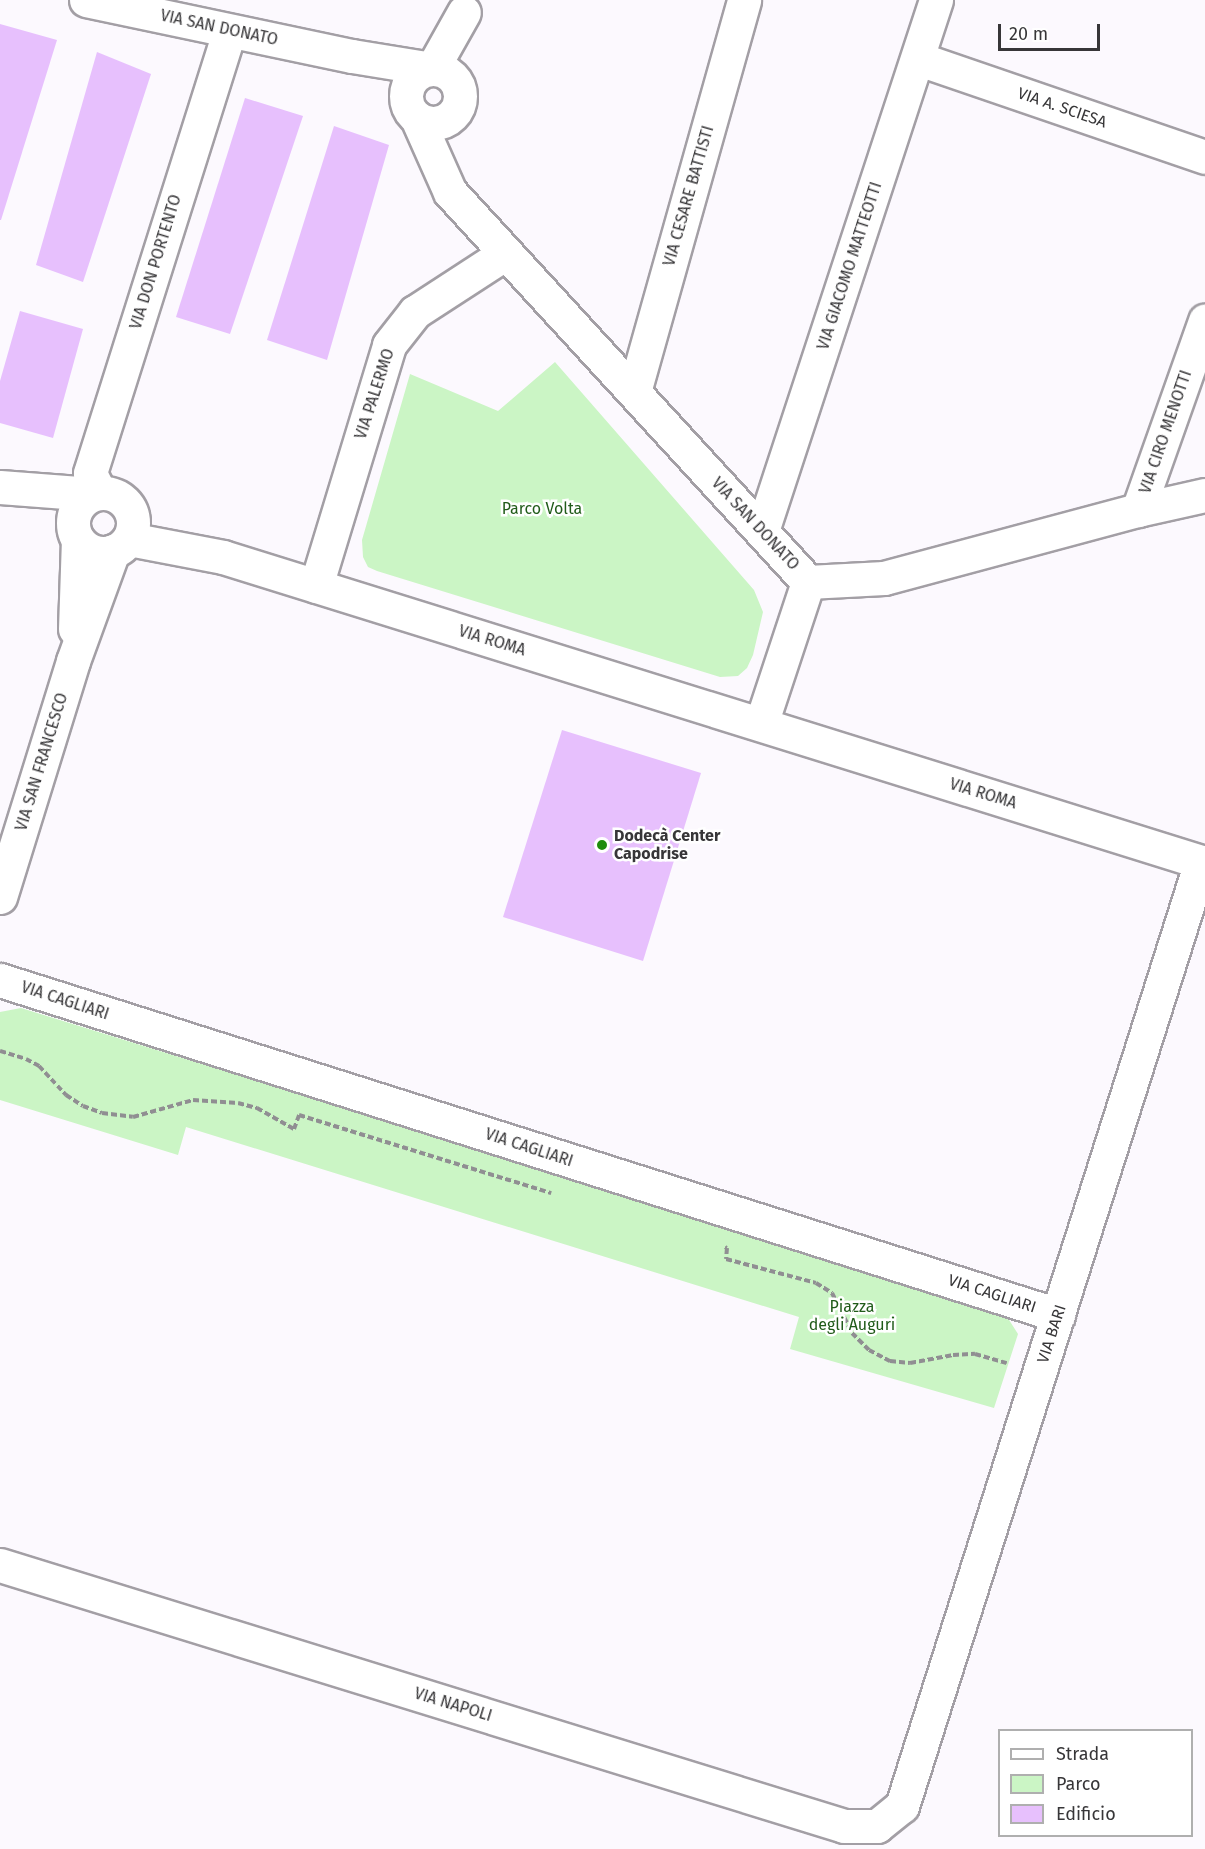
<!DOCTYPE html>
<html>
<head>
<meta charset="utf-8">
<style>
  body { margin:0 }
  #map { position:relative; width:1205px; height:1849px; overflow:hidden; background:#fcf9fe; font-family:"Fira Sans",sans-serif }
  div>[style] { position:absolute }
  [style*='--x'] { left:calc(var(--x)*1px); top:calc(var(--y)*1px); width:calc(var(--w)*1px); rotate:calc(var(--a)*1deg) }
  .green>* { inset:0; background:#cbf5c5 }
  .building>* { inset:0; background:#e7c0fd }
  .path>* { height:4px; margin-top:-2px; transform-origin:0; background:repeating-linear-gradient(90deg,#908e92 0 6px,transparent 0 9px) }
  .roads { filter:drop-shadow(2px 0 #a39fa5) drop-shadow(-2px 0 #a39fa5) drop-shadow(0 2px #a39fa5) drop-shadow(0 -2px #a39fa5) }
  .street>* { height:33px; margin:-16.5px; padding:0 16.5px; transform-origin:16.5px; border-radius:16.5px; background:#fff }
  .street>.ring { margin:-16.5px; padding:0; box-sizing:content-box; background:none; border:33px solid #fff; border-radius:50% }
  .dots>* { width:16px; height:16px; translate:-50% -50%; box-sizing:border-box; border:3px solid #fff; border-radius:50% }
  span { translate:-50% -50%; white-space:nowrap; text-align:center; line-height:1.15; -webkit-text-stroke:5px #fff; paint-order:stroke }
  .street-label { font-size:16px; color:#373638 }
  .park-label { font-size:16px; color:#205b19 }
  .poi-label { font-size:16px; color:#373638; font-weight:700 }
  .left { translate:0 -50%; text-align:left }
  .legend { position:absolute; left:998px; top:1729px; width:195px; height:108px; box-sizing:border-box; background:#fff; border:2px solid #afafaf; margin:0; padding:8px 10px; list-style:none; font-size:18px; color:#373638 }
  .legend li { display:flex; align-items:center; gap:12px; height:30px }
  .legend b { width:30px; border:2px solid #afafaf }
  .scale { position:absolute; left:998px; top:24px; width:102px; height:27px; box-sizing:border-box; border:3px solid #373638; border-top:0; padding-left:8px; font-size:18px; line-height:21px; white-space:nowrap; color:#373638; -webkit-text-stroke:4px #fff; paint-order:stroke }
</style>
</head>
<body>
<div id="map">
  <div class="green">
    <div style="clip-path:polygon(555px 362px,754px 590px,763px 612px,753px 655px,747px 668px,738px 676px,720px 677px,377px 571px,368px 567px,363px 557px,362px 540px,410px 374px,498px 411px)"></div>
    <div style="clip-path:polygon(21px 1008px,1004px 1312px,1018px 1334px,994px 1408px,790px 1349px,799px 1317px,186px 1127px,178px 1155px,0 1100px,0 1012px)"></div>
  </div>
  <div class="building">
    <div style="clip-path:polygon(0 24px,57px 40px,1px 220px,0 220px)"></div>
    <div style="clip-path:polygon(97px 52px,151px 74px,83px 282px,36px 265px)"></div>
    <div style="clip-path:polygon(245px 98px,303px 116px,230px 334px,176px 317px)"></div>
    <div style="clip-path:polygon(334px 126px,389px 145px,327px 360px,267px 340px)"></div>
    <div style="clip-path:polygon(20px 311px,83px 329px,53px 438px,0 423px,0 381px)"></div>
    <div style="clip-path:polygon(562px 730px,701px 773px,643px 961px,503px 917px)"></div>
  </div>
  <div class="path">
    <div style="--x:0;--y:1051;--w:27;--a:17"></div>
    <div style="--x:26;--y:1059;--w:15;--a:28"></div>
    <div style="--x:39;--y:1066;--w:40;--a:47"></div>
    <div style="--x:66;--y:1095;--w:20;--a:33"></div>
    <div style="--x:83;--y:1106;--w:20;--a:20"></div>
    <div style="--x:102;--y:1113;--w:31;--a:7"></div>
    <div style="--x:133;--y:1117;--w:62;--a:-15.8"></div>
    <div style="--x:193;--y:1100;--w:45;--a:3.8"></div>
    <div style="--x:238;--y:1103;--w:20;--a:15"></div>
    <div style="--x:257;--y:1108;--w:43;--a:29.6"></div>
    <div style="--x:294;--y:1129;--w:15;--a:-70"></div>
    <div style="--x:299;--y:1115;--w:264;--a:17.2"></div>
    <div style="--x:725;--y:1247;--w:2;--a:27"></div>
    <div style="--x:727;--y:1248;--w:11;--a:95"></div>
    <div style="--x:726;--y:1259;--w:93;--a:14.9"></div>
    <div style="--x:816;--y:1283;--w:19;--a:32"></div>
    <div style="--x:832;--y:1293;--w:45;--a:63.4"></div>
    <div style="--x:852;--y:1333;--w:24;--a:45"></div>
    <div style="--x:869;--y:1350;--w:24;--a:28"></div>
    <div style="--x:890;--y:1361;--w:20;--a:6"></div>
    <div style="--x:910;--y:1363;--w:44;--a:-10.5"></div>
    <div style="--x:953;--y:1355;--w:22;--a:-3"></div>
    <div style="--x:975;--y:1354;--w:33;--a:16"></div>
  </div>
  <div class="roads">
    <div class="street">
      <div style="--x:86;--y:0;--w:272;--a:11.9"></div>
      <div style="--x:352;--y:56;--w:81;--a:9.2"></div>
      <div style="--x:432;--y:69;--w:65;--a:-60.7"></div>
      <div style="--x:919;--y:59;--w:302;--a:18.9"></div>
      <div class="ring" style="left:406px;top:69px;width:21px;height:21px"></div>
      <div style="--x:417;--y:118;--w:81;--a:66"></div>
      <div style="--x:450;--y:192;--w:529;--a:47.45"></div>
      <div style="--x:808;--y:582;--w:76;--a:-3"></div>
      <div style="--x:884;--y:578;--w:263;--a:-15"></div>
      <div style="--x:1138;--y:510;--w:69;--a:-12.6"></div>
      <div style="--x:634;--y:392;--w:407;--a:-74.3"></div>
      <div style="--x:0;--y:487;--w:92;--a:4.4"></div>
      <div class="ring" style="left:73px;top:493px;width:27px;height:27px"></div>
      <div style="--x:100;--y:493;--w:22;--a:-117"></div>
      <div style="--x:90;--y:473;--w:463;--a:-72.5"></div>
      <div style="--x:1138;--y:510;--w:201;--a:-70.5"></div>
      <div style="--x:762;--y:531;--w:559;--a:-71.86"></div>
      <div style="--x:129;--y:539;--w:96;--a:10.8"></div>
      <div style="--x:223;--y:557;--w:1029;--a:17.31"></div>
      <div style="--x:316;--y:586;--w:252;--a:-73.1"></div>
      <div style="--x:389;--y:345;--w:42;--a:-51.8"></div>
      <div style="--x:415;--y:312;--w:108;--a:-33"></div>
      <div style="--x:75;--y:629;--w:89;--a:-88.1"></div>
      <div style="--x:761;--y:724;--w:150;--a:-71.7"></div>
      <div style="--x:0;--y:897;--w:247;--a:-72.8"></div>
      <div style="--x:73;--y:661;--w:117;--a:-70"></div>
      <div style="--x:0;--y:980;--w:1110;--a:17.57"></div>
      <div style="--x:0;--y:1565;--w:883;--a:17.18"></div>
      <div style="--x:844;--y:1826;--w:33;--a:0"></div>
      <div style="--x:877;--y:1826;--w:32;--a:-39"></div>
      <div style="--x:902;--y:1806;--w:990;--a:-72.43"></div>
    </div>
  </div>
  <div class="dots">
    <div style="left:602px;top:845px;background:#1e8c0d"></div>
  </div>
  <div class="street-label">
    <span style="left:219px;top:28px;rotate:12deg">VIA SAN DONATO</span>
    <span style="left:1062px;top:108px;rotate:19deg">VIA A. SCIESA</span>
    <span style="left:689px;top:196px;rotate:-74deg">VIA CESARE BATTISTI</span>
    <span style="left:156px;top:262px;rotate:-73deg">VIA DON PORTENTO</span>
    <span style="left:850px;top:266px;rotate:-72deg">VIA GIACOMO MATTEOTTI</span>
    <span style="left:375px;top:394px;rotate:-72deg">VIA PALERMO</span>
    <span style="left:1166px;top:432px;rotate:-71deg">VIA CIRO MENOTTI</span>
    <span style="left:755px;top:524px;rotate:47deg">VIA SAN DONATO</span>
    <span style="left:492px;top:641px;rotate:17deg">VIA ROMA</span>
    <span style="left:42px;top:762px;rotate:-73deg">VIA SAN FRANCESCO</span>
    <span style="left:983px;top:794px;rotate:17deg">VIA ROMA</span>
    <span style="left:65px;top:1001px;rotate:18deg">VIA CAGLIARI</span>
    <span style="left:529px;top:1148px;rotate:18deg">VIA CAGLIARI</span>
    <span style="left:992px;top:1294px;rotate:18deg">VIA CAGLIARI</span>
    <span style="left:1052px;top:1334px;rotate:-72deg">VIA BARI</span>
    <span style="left:453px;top:1705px;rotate:17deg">VIA NAPOLI</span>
  </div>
  <div class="park-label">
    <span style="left:542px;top:509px">Parco Volta</span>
    <span style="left:852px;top:1316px">Piazza<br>degli Auguri</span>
  </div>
  <div class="poi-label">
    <span class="left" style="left:614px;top:845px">Dodecà Center<br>Capodrise</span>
  </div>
  <ul class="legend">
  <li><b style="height:8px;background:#fff"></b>Strada</li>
  <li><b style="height:16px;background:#cbf5c5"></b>Parco</li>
  <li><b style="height:16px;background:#e7c0fd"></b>Edificio</li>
  </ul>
  <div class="scale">20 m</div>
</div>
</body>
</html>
